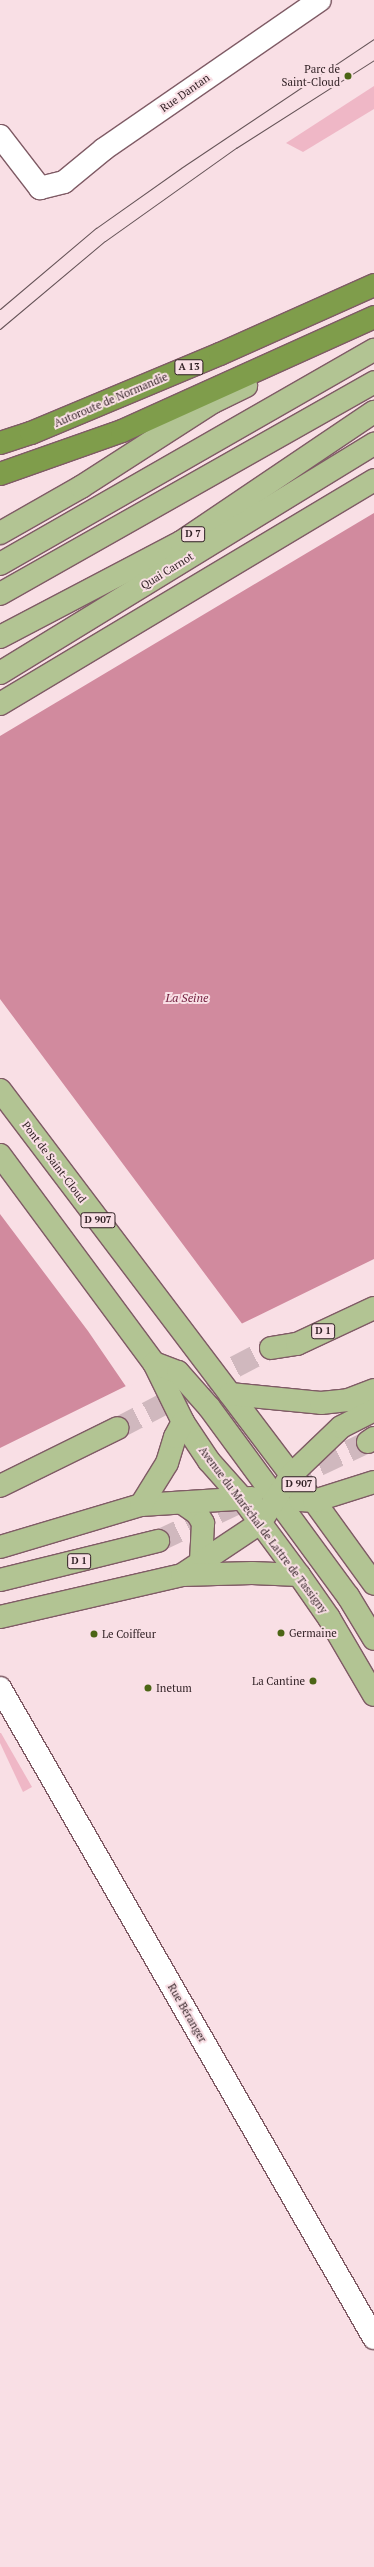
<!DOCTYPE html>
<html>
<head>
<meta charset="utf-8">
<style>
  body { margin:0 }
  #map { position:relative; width:374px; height:2567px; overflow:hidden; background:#f9dfe5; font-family:"PT Serif",serif }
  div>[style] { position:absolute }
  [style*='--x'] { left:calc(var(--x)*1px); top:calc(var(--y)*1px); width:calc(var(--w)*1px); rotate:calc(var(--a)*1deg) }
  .green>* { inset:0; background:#efb7c6 }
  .water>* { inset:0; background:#d18a9e }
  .pier>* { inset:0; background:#f9dfe5 }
  .primary-tunnel>* { height:22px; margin-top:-11px; transform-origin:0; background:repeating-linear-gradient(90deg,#d0b8be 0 22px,transparent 0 33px) }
  .roads { filter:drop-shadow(1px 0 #7f5b65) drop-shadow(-1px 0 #7f5b65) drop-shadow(0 1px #7f5b65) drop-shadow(0 -1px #7f5b65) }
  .minor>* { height:22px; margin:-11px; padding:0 11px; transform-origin:11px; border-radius:11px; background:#fff }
  .primary>* { height:22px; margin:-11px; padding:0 11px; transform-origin:11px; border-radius:11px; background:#b2c493 }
  .motorway>* { height:22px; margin:-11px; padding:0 11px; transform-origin:11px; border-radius:11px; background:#7f9d4b }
  .tram>* { height:1px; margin:-0.5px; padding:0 0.5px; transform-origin:0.5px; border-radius:0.5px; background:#655357 }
  .dots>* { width:11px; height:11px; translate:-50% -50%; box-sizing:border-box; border:2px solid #f9dfe5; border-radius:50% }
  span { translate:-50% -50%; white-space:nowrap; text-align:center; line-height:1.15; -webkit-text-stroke:4px #f9dfe5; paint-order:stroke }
  .shield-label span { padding:1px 3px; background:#f9dfe5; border:1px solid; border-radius:3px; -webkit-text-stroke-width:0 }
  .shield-label { font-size:10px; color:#2e1e22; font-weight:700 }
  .poi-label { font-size:11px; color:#2e1e22 }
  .right { translate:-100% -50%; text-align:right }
  .left { translate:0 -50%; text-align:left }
  .street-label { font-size:11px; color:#2e1e22 }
  .water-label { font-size:12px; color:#711d3d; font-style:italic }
</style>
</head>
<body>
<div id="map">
  <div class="green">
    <div style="clip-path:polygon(374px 86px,374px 109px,303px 152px,286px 143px)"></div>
    <div style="clip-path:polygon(0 1733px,1px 1733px,32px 1787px,23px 1792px,0 1743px)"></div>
  </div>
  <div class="water">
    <div style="clip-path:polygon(374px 513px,374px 1259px,241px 1324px,126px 1386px,0 1448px,0 736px)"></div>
  </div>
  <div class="pier">
    <div style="clip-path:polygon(0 999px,243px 1325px,127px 1388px,88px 1331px,0 1214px)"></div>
  </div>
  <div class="primary-tunnel">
    <div style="--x:118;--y:1428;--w:173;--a:-27.6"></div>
    <div style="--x:289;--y:1479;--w:87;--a:-25.1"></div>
    <div style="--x:158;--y:1541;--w:101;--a:-25.3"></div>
  </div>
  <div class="roads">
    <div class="minor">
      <div style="--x:0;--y:136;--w:66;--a:52.4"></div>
      <div style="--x:40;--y:188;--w:25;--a:-14"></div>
      <div style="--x:64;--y:182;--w:52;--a:-39.5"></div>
      <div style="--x:104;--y:149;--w:262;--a:-34.6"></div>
      <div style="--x:0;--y:1688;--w:750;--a:60.08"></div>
    </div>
    <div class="primary">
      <div style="--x:0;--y:533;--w:93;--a:-29.6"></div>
      <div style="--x:81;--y:487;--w:157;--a:-32.8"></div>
      <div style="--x:213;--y:402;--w:37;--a:-26"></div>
      <div style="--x:0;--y:564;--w:431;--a:-29.8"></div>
      <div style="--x:0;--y:594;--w:430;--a:-29.5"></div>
      <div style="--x:0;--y:637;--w:204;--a:-27.7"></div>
      <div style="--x:181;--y:542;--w:233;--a:-34"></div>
      <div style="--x:0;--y:673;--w:439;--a:-31.5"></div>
      <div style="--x:0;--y:704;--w:436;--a:-30.9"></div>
      <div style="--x:0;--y:1090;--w:483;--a:52.9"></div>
      <div style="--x:291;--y:1475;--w:35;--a:49"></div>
      <div style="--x:314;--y:1501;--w:102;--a:54.1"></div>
      <div style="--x:0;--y:1155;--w:259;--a:53.5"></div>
      <div style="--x:154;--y:1363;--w:66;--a:63.8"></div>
      <div style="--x:183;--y:1422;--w:47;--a:56.3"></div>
      <div style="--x:209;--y:1461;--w:50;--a:48.3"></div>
      <div style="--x:242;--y:1498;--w:96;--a:53.5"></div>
      <div style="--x:299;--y:1575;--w:52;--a:55.1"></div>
      <div style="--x:329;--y:1618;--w:89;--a:59.7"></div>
      <div style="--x:271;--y:1348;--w:26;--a:-9"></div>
      <div style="--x:297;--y:1344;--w:85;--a:-25.1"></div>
      <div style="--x:154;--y:1363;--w:26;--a:21"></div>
      <div style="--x:178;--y:1372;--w:47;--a:48.5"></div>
      <div style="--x:209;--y:1407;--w:235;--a:53.7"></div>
      <div style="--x:348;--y:1596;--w:50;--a:58.8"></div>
      <div style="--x:230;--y:1394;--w:91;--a:5.6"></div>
      <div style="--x:321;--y:1403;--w:27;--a:-6"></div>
      <div style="--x:348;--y:1400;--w:28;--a:-21"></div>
      <div style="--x:368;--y:1442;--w:7;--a:-34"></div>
      <div style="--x:0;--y:1486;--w:131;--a:-26.2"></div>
      <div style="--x:300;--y:1500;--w:14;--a:4"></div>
      <div style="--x:314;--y:1501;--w:63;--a:-17.6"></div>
      <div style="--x:182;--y:1503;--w:18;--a:34"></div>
      <div style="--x:197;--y:1513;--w:12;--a:59"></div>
      <div style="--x:203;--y:1523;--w:39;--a:93"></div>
      <div style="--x:141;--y:1505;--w:111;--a:-3.6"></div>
      <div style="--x:0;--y:1547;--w:147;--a:-16.6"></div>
      <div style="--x:141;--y:1505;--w:49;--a:-58.2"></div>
      <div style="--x:167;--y:1463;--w:27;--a:-73"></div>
      <div style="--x:175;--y:1437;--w:17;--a:-62"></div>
      <div style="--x:182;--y:1575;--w:94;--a:-33.7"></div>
      <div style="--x:260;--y:1523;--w:57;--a:-57.1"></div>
      <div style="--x:291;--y:1475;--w:69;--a:-43.8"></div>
      <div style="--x:341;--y:1427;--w:37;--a:-27"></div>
      <div style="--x:0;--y:1580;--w:163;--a:-13.9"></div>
      <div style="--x:0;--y:1617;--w:187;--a:-13"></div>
      <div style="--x:182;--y:1575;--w:70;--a:-1.6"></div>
      <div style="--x:252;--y:1573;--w:47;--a:2.4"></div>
    </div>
    <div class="motorway">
      <div style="--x:0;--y:443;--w:33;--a:-18"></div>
      <div style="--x:31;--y:433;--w:205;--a:-22.7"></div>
      <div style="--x:220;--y:354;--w:169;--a:-24.1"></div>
      <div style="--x:0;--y:474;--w:129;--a:-19.4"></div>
      <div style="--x:122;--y:431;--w:277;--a:-24.3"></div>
    </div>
  </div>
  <div class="tram">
    <div style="--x:0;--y:309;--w:126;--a:-40.2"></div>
    <div style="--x:96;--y:228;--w:104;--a:-35.2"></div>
    <div style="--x:181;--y:168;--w:232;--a:-33.8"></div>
    <div style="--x:0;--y:329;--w:137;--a:-40"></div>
    <div style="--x:105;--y:241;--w:161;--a:-35.4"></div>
    <div style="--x:236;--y:148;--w:164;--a:-32.5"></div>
  </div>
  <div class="dots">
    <div style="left:348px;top:76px;background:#4c6515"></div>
    <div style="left:281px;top:1633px;background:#4c6515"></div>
    <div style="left:94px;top:1634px;background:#4c6515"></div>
    <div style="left:313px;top:1681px;background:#4c6515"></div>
    <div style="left:148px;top:1688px;background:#4c6515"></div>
  </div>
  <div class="shield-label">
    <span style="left:189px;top:367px">A 13</span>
    <span style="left:193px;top:534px">D 7</span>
    <span style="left:98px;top:1220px">D 907</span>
    <span style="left:323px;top:1331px">D 1</span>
    <span style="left:299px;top:1484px">D 907</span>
    <span style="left:79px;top:1561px">D 1</span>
  </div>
  <div class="poi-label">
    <span class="right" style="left:340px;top:76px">Parc de<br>Saint-Cloud</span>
    <span class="left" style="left:289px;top:1633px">Germaine</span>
    <span class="left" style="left:102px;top:1634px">Le Coiffeur</span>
    <span class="right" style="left:305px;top:1681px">La Cantine</span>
    <span class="left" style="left:156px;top:1688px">Inetum</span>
  </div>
  <div class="street-label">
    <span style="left:185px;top:93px;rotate:-35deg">Rue Dantan</span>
    <span style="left:111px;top:400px;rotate:-23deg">Autoroute de Normandie</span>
    <span style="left:167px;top:571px;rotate:-32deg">Quai Carnot</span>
    <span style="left:54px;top:1162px;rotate:53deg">Pont de Saint-Cloud</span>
    <span style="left:263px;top:1530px;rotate:53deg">Avenue du Maréchal de Lattre de Tassigny</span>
    <span style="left:187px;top:2013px;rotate:60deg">Rue Béranger</span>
  </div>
  <div class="water-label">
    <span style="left:187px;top:998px">La Seine</span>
  </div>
</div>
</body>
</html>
